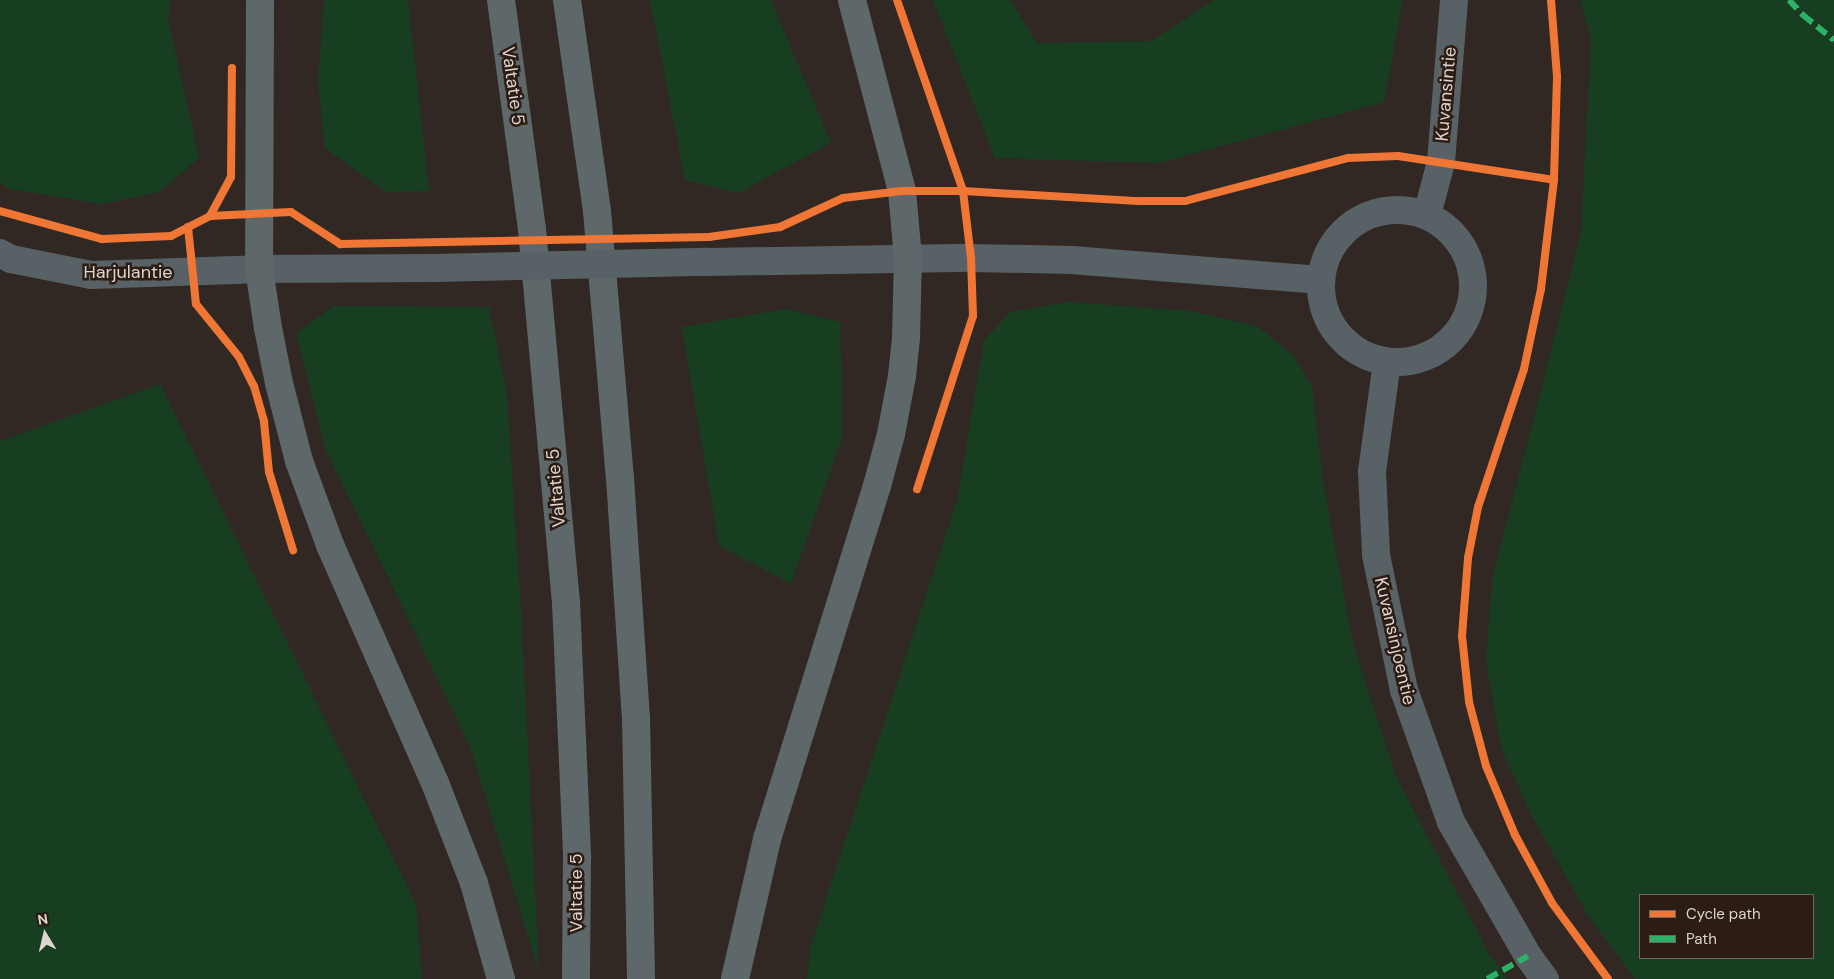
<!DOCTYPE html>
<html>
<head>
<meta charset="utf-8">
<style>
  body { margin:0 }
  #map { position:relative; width:1834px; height:979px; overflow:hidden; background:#312823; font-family:"DM Sans",sans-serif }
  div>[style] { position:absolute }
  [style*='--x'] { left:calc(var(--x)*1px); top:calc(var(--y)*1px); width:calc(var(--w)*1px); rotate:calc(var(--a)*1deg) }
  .green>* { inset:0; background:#173e21 }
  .minor>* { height:28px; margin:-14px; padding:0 14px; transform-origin:14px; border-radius:14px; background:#586165 }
  .minor>.ring { margin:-14px; padding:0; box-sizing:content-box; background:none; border:28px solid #586165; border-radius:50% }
  .highway>* { height:28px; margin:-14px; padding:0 14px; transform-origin:14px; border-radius:14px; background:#5e676a }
  .minor-bridge>* { height:28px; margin:-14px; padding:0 14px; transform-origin:14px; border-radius:14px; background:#586165 }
  .quiet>* { height:6px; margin-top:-3px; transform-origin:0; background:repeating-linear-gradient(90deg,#2db169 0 12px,transparent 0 18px) }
  .cycleway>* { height:8px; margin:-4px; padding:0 4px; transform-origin:4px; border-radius:4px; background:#f07635 }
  span { translate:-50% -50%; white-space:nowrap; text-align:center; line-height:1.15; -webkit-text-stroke:5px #2c1d14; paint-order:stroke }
  .street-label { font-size:18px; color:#dfd4ce }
  .legend { position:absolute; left:1639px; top:894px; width:175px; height:65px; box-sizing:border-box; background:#2c1d14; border:1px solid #74665e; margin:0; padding:6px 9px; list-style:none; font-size:15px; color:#dfd4ce }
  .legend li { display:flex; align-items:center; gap:10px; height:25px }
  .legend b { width:25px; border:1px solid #74665e }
  .north { position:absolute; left:20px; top:909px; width:50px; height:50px; -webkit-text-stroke:4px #2c1d14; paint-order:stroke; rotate:351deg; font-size:14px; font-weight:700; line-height:20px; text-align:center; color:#dfd4ce }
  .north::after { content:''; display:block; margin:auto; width:18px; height:22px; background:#dfd4ce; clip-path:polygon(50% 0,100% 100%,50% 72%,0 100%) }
</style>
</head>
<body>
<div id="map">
  <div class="green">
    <div style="clip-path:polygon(0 0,171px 0,168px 19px,199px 158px,159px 192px,102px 204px,9px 189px,0 182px)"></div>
    <div style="clip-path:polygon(324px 0,408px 0,429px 191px,386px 192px,325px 148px,318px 82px)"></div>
    <div style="clip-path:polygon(650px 0,771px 0,831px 143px,738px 193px,685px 180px)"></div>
    <div style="clip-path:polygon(933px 0,1010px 0,1037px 43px,1151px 41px,1214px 0,1403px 0,1384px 102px,1159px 163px,995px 158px)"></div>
    <div style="clip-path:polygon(evenodd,1580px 0,1834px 0,1834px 979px,1635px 979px,1589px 917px,1533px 818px,1501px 748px,1486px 661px,1492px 581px,1581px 233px,1591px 41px,1580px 0,1640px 895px,1813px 895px,1813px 958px,1640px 958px,1640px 895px)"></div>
    <div style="clip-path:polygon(1068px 302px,1189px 311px,1257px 326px,1293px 355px,1312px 387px,1323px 482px,1353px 644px,1396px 776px,1489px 954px,1507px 979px,807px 979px,811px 945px,958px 498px,984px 340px,1011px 312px)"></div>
    <div style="clip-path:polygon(334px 306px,489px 307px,507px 394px,522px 628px,539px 972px,470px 746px,326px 450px,296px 333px)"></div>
    <div style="clip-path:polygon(786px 309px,840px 322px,843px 435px,791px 584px,719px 546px,682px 327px)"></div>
    <div style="clip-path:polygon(160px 384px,416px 904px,422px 979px,0 979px,0 441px)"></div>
  </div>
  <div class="minor">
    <div class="ring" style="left:1321px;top:210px;width:124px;height:124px"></div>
    <div style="--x:1427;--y:215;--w:55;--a:-75.2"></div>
    <div style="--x:1441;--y:162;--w:163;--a:-85.4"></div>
    <div style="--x:0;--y:253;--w:13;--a:29"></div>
    <div style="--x:11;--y:259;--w:82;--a:11.3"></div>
    <div style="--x:91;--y:275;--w:168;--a:-2"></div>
    <div style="--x:259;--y:269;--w:177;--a:-0.3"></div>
    <div style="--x:708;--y:262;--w:263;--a:-0.9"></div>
    <div style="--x:971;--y:258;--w:101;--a:1.1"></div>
    <div style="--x:1072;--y:260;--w:250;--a:4.6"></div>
    <div style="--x:1387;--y:362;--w:111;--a:97.8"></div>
    <div style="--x:1372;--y:472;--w:83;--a:87.2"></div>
    <div style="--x:1376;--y:555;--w:138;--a:78.3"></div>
    <div style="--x:1404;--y:690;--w:140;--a:70.4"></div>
    <div style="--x:1451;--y:822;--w:155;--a:60.1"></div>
    <div style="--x:1528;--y:956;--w:29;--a:54"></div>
  </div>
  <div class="highway">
    <div style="--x:260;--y:0;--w:269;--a:90.2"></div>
    <div style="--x:259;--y:269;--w:60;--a:81.3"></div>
    <div style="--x:268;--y:328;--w:56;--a:78.7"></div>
    <div style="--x:279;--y:383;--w:81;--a:75.6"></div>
    <div style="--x:299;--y:461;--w:90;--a:69.7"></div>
    <div style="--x:330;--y:545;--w:260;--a:66.2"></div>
    <div style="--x:435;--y:783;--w:107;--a:68.7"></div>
    <div style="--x:474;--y:883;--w:100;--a:74.3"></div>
    <div style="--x:501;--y:0;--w:231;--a:82.3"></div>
    <div style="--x:532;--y:229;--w:375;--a:84.8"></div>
    <div style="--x:566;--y:602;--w:256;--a:87.5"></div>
    <div style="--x:577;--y:858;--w:121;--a:90.5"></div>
    <div style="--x:567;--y:0;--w:213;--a:81.9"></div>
    <div style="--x:597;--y:211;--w:268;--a:85.1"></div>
    <div style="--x:620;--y:478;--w:240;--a:86.2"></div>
    <div style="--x:636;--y:717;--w:262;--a:88.9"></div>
    <div style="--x:735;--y:979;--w:144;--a:-77.1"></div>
    <div style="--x:767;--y:839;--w:370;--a:-72.7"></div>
    <div style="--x:877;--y:486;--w:54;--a:-74.9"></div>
    <div style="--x:891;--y:434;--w:59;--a:-79.3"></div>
    <div style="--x:902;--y:376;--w:38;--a:-84"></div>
    <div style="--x:906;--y:338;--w:80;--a:-88.6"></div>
    <div style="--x:908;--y:258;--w:67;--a:-95.1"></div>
    <div style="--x:902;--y:191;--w:197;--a:-104.7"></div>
  </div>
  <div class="minor-bridge">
    <div style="--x:436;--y:268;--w:272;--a:-1.3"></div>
  </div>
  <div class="quiet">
    <div style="--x:1789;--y:0;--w:21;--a:47"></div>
    <div style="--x:1803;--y:15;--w:40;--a:39"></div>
    <div style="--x:1487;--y:979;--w:47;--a:-29.3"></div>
  </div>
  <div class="cycleway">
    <div style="--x:897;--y:0;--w:202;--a:70.9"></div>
    <div style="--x:963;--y:191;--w:67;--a:83.2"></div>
    <div style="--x:971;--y:258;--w:58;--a:88"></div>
    <div style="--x:973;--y:316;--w:182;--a:107.9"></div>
    <div style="--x:1551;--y:0;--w:77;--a:85.5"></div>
    <div style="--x:1557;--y:77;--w:103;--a:91.7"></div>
    <div style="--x:1554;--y:180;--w:110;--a:96.8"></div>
    <div style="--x:1541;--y:289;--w:82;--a:102"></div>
    <div style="--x:1524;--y:369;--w:145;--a:108.4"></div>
    <div style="--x:1478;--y:507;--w:52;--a:101.1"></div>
    <div style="--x:1468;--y:558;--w:78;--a:94.4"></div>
    <div style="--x:1462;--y:636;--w:66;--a:83.9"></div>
    <div style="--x:1469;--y:702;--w:66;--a:75.1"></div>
    <div style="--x:1486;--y:766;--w:75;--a:67.2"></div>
    <div style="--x:1515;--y:835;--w:77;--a:61.4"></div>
    <div style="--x:1552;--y:903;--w:94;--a:53.6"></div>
    <div style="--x:0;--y:211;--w:106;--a:15.4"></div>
    <div style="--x:102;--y:239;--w:69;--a:-2.5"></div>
    <div style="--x:171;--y:236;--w:44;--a:-27.1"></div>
    <div style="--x:210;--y:216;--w:44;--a:-61.7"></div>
    <div style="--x:231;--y:177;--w:109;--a:-89.5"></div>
    <div style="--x:210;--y:216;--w:81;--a:-2.8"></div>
    <div style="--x:291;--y:212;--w:59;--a:33.1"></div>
    <div style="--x:340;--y:244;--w:369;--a:-1.1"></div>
    <div style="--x:709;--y:237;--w:72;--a:-8"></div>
    <div style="--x:780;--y:227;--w:69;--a:-24.7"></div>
    <div style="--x:843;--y:198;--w:59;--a:-6.8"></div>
    <div style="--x:902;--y:191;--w:61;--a:0"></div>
    <div style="--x:963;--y:191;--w:176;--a:3.3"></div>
    <div style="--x:1139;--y:201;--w:46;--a:0"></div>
    <div style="--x:1185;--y:201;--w:169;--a:-14.8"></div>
    <div style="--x:1348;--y:158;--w:50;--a:-2.3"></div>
    <div style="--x:1398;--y:156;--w:158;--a:8.7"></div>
    <div style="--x:188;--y:227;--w:77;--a:84.1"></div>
    <div style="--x:196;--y:304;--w:68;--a:50.9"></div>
    <div style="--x:239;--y:357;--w:33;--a:63"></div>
    <div style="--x:254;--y:386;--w:37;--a:74"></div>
    <div style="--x:264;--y:422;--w:50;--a:84.3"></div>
    <div style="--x:269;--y:472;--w:82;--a:72.9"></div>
  </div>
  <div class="street-label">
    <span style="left:513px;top:86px;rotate:82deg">Valtatie 5</span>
    <span style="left:1446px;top:94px;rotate:-85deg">Kuvansintie</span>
    <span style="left:128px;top:272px">Harjulantie</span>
    <span style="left:556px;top:488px;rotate:-95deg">Valtatie 5</span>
    <span style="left:1395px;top:641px;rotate:77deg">Kuvansinjoentie</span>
    <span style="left:576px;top:893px;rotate:-90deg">Valtatie 5</span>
  </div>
  <ul class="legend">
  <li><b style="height:6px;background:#f07635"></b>Cycle path</li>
  <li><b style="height:6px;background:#2db169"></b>Path</li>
  </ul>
  <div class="north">N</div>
</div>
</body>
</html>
